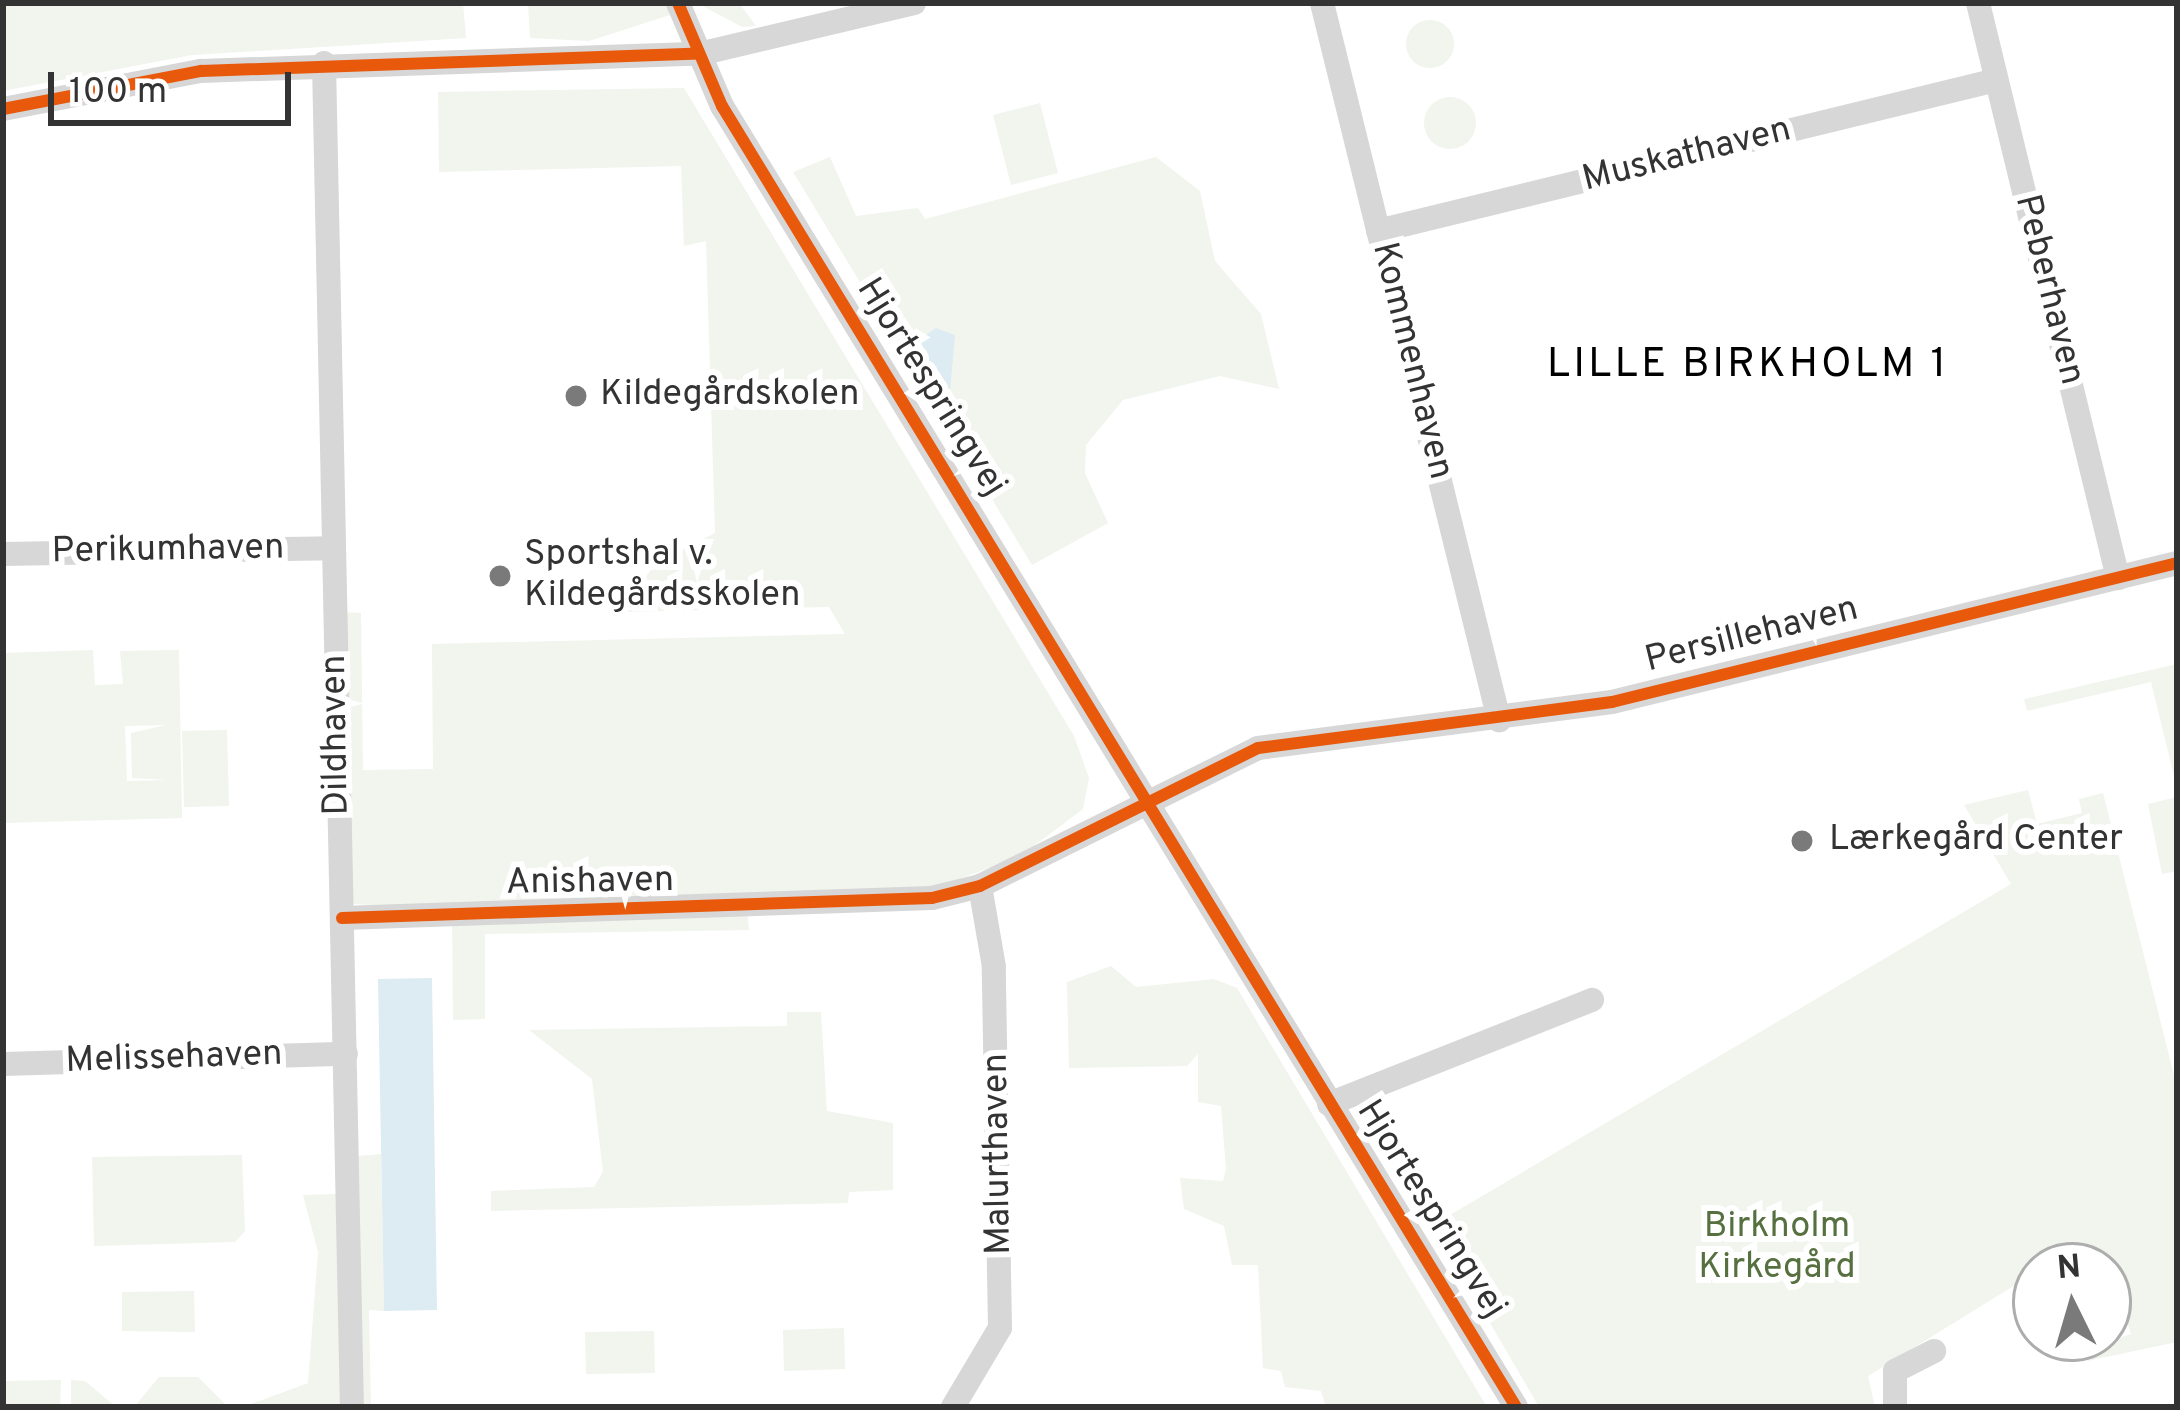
<!DOCTYPE html>
<html>
<head>
<meta charset="utf-8">
<style>
  body { margin:0 }
  #map { position:relative; width:2180px; height:1410px; overflow:hidden; background:#fff; font-family:Overpass,sans-serif }
  div>[style] { position:absolute }
  [style*='--x'] { left:calc(var(--x)*1px); top:calc(var(--y)*1px); width:calc(var(--w)*1px); rotate:calc(var(--a)*1deg) }
  .green>* { inset:0; background:#f1f5ed }
  .round { border-radius:50% }
  .water>* { inset:0; background:#ddebf3 }
  .minor>* { height:24px; margin:-12px; padding:0 12px; transform-origin:12px; border-radius:12px; background:#d7d7d7 }
  .cycleway>* { height:12px; margin:-6px; padding:0 6px; transform-origin:6px; border-radius:6px; background:#e8590c }
  .dots>* { width:33px; height:33px; translate:-50% -50%; box-sizing:border-box; border:6px solid #fff; border-radius:50% }
  span { translate:-50% -50%; white-space:nowrap; text-align:center; line-height:1.15; -webkit-text-stroke:12px #fff; paint-order:stroke }
  .street-label { font-size:36px; color:#333 }
  .poi-label { font-size:36px; color:#333 }
  .left { translate:0 -50%; text-align:left }
  .park-label { font-size:36px; color:#56703f }
  .quarter-label { font-size:42px; color:#000; letter-spacing:3px }
  .frame { position:absolute; inset:0; border:6px solid #333; pointer-events:none }
  .north { position:absolute; left:2012px; top:1242px; width:120px; height:120px; box-sizing:border-box; background:#fff; border:3px solid #adadad; border-radius:50%; rotate:355deg; font-size:33px; font-weight:700; line-height:48px; text-align:center; color:#333 }
  .north::after { content:''; display:block; margin:auto; width:42px; height:54px; background:#7a7a7a; clip-path:polygon(50% 0,100% 100%,50% 72%,0 100%) }
  .scale { position:absolute; left:48px; top:72px; width:243px; height:54px; box-sizing:border-box; border:6px solid #333; border-top:0; padding-left:15px; font-size:36px; line-height:42px; white-space:nowrap; color:#333; -webkit-text-stroke:9px #fff; paint-order:stroke }
</style>
</head>
<body>
<div id="map">
  <div class="green">
    <div style="clip-path:polygon(3px 3px,463px 3px,466px 38px,192px 55px,3px 91px)"></div>
    <div style="clip-path:polygon(528px 3px,666px 3px,670px 15px,589px 41px,530px 38px)"></div>
    <div style="clip-path:polygon(697px 3px,739px 3px,756px 26px,742px 27px)"></div>
    <div class="round" style="left:1406px;top:20px;width:48px;height:48px"></div>
    <div style="clip-path:polygon(684px 88px,1074px 736px,1089px 778px,1083px 809px,1019px 857px,951px 882px,870px 900px,746px 900px,749px 930px,485px 934px,485px 1019px,453px 1020px,452px 908px,350px 904px,342px 612px,361px 613px,363px 770px,433px 769px,432px 644px,845px 634px,829px 607px,621px 612px,655px 564px,715px 533px,706px 241px,684px 246px,681px 166px,439px 172px,438px 92px)"></div>
    <div class="round" style="left:1424px;top:97px;width:52px;height:52px"></div>
    <div style="clip-path:polygon(1040px 103px,1058px 173px,1011px 185px,993px 115px)"></div>
    <div style="clip-path:polygon(830px 157px,856px 216px,918px 208px,925px 219px,1156px 157px,1200px 191px,1215px 261px,1261px 314px,1279px 389px,1220px 376px,1123px 400px,1086px 445px,1085px 473px,1108px 523px,1032px 565px,793px 172px)"></div>
    <div style="clip-path:polygon(evenodd,93px 650px,95px 685px,123px 684px,120px 651px,179px 650px,182px 818px,3px 823px,3px 653px,93px 650px,166px 725px,131px 733px,132px 778px,168px 780px,127px 781px,125px 726px,166px 725px)"></div>
    <div style="clip-path:polygon(2177px 664px,2177px 788px,2151px 682px,2027px 711px,2024px 699px)"></div>
    <div style="clip-path:polygon(227px 730px,229px 806px,184px 807px,182px 731px)"></div>
    <div style="clip-path:polygon(2028px 790px,2037px 824px,2082px 813px,2079px 799px,2103px 793px,2177px 1087px,2177px 1342px,2087px 1361px,2088px 1349px,2131px 1334px,2108px 1266px,2083px 1243px,1868px 1376px,1875px 1407px,1539px 1407px,1433px 1225px,2011px 884px,1964px 805px)"></div>
    <div style="clip-path:polygon(2177px 797px,2177px 871px,2162px 874px,2148px 804px)"></div>
    <div style="clip-path:polygon(1111px 966px,1136px 987px,1214px 979px,1237px 988px,1487px 1407px,1326px 1407px,1321px 1391px,1285px 1387px,1281px 1371px,1263px 1368px,1258px 1265px,1232px 1265px,1224px 1226px,1184px 1209px,1180px 1178px,1223px 1181px,1226px 1169px,1221px 1106px,1198px 1102px,1198px 1054px,1187px 1066px,1069px 1068px,1067px 982px)"></div>
    <div style="clip-path:polygon(787px 1012px,821px 1012px,827px 1111px,893px 1123px,893px 1190px,849px 1192px,848px 1203px,491px 1211px,491px 1191px,594px 1187px,603px 1172px,592px 1079px,529px 1030px,787px 1026px)"></div>
    <div style="clip-path:polygon(381px 1154px,384px 1311px,369px 1310px,371px 1407px,243px 1407px,308px 1383px,318px 1252px,303px 1195px,336px 1194px,336px 1158px)"></div>
    <div style="clip-path:polygon(242px 1155px,245px 1231px,235px 1242px,94px 1246px,92px 1157px)"></div>
    <div style="clip-path:polygon(194px 1291px,195px 1332px,122px 1331px,122px 1292px)"></div>
    <div style="clip-path:polygon(844px 1328px,845px 1369px,784px 1371px,783px 1330px)"></div>
    <div style="clip-path:polygon(654px 1331px,655px 1373px,586px 1374px,585px 1332px)"></div>
    <div style="clip-path:polygon(159px 1377px,198px 1377px,228px 1407px,134px 1407px)"></div>
    <div style="clip-path:polygon(61px 1380px,60px 1407px,3px 1407px,3px 1381px)"></div>
    <div style="clip-path:polygon(71px 1380px,85px 1381px,116px 1407px,71px 1407px)"></div>
  </div>
  <div class="water">
    <div style="clip-path:polygon(936px 328px,955px 335px,950px 391px,937px 401px,906px 349px)"></div>
    <div style="clip-path:polygon(432px 978px,437px 1310px,384px 1311px,378px 979px)"></div>
  </div>
  <div class="minor">
    <div style="--x:678;--y:3;--w:112;--a:66.9"></div>
    <div style="--x:722;--y:106;--w:1524;--a:58.6"></div>
    <div style="--x:1322;--y:3;--w:739;--a:76.13"></div>
    <div style="--x:1978;--y:3;--w:592;--a:76.32"></div>
    <div style="--x:324;--y:63;--w:1344;--a:88.81"></div>
    <div style="--x:3;--y:109;--w:202;--a:-10.9"></div>
    <div style="--x:201;--y:71;--w:498;--a:-2"></div>
    <div style="--x:699;--y:54;--w:221;--a:-13.3"></div>
    <div style="--x:1378;--y:231;--w:636;--a:-13.73"></div>
    <div style="--x:3;--y:554;--w:330;--a:-1"></div>
    <div style="--x:342;--y:918;--w:590;--a:-1.94"></div>
    <div style="--x:932;--y:898;--w:49;--a:-14"></div>
    <div style="--x:980;--y:886;--w:310;--a:-26.4"></div>
    <div style="--x:1258;--y:748;--w:357;--a:-7.4"></div>
    <div style="--x:1612;--y:702;--w:582;--a:-13.82"></div>
    <div style="--x:3;--y:1064;--w:343;--a:-1.7"></div>
    <div style="--x:1329;--y:1104;--w:283;--a:-21.6"></div>
    <div style="--x:953;--y:1407;--w:92;--a:-59.3"></div>
    <div style="--x:1000;--y:1328;--w:361;--a:-91"></div>
    <div style="--x:994;--y:967;--w:82;--a:-99.8"></div>
    <div style="--x:1895;--y:1407;--w:36;--a:-90"></div>
    <div style="--x:1895;--y:1371;--w:44;--a:-27.1"></div>
  </div>
  <div class="cycleway">
    <div style="--x:678;--y:3;--w:112;--a:66.9"></div>
    <div style="--x:722;--y:106;--w:1524;--a:58.6"></div>
    <div style="--x:3;--y:109;--w:202;--a:-10.9"></div>
    <div style="--x:201;--y:71;--w:498;--a:-2"></div>
    <div style="--x:342;--y:918;--w:590;--a:-1.94"></div>
    <div style="--x:932;--y:898;--w:49;--a:-14"></div>
    <div style="--x:980;--y:886;--w:310;--a:-26.4"></div>
    <div style="--x:1258;--y:748;--w:357;--a:-7.4"></div>
    <div style="--x:1612;--y:702;--w:582;--a:-13.82"></div>
  </div>
  <div class="dots">
    <div style="left:576px;top:396px;background:#7a7a7a"></div>
    <div style="left:500px;top:576px;background:#7a7a7a"></div>
    <div style="left:1802px;top:841px;background:#7a7a7a"></div>
  </div>
  <div class="street-label">
    <span style="left:1687px;top:156px;rotate:-14deg">Muskathaven</span>
    <span style="left:2048px;top:290px;rotate:76deg">Peberhaven</span>
    <span style="left:1411px;top:361px;rotate:76deg">Kommenhaven</span>
    <span style="left:930px;top:388px;rotate:58deg">Hjortespringvej</span>
    <span style="left:168px;top:551px;rotate:-1deg">Perikumhaven</span>
    <span style="left:1752px;top:636px;rotate:-14deg">Persillehaven</span>
    <span style="left:337px;top:735px;rotate:-91deg">Dildhaven</span>
    <span style="left:590px;top:883px;rotate:-1deg">Anishaven</span>
    <span style="left:174px;top:1059px;rotate:-2deg">Melissehaven</span>
    <span style="left:999px;top:1154px;rotate:-91deg">Malurthaven</span>
    <span style="left:1430px;top:1210px;rotate:58deg">Hjortespringvej</span>
  </div>
  <div class="poi-label">
    <span class="left" style="left:600px;top:396px">Kildegårdskolen</span>
    <span class="left" style="left:524px;top:576px">Sportshal v.<br>Kildegårdsskolen</span>
    <span class="left" style="left:1829px;top:841px">Lærkegård Center</span>
  </div>
  <div class="park-label">
    <span style="left:1777px;top:1248px">Birkholm<br>Kirkegård</span>
  </div>
  <div class="quarter-label">
    <span style="left:1748px;top:366px">LILLE BIRKHOLM 1</span>
  </div>
  <div class="frame"></div>
  <div class="north">N</div>
  <div class="scale">100 m</div>
</div>
</body>
</html>
